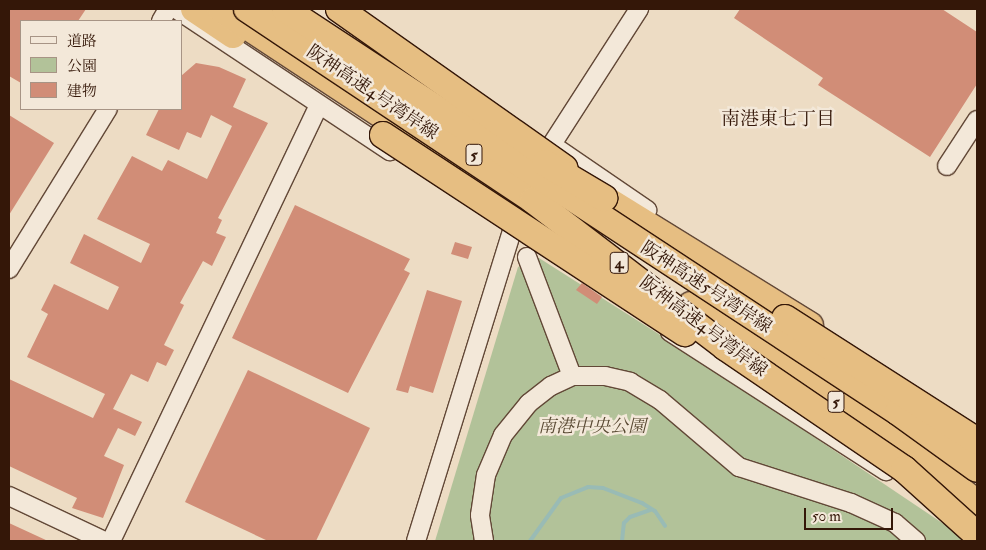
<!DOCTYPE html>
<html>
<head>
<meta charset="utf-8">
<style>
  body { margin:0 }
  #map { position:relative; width:986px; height:550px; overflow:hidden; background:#eddcc4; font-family:"IM FELL Double Pica","Noto Serif JP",serif }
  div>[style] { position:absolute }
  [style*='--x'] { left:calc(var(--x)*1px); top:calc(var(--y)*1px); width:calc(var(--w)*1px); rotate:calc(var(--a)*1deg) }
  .green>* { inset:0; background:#b2c299 }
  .stream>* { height:4px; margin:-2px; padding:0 2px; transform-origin:2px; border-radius:2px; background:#99bbb5 }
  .building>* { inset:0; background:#d18d77 }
  .roads { filter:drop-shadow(1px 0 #624837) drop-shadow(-1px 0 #624837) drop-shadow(0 1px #624837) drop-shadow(0 -1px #624837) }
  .minor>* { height:18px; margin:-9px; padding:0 9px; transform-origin:9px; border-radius:9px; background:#f3e8d9 }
  .highway>* { height:26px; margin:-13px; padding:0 13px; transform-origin:13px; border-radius:13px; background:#e6be82 }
  .bridges { filter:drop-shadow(1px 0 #341708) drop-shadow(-1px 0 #341708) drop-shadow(0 1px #341708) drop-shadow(0 -1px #341708) }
  .highway-bridge>* { height:26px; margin:-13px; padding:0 13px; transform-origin:13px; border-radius:13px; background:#e6be82 }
  span { translate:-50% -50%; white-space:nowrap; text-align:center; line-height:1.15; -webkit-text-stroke:5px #f3e8d9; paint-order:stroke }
  .shield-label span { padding:1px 4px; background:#f3e8d9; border:1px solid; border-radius:4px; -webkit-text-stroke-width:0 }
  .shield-label { font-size:16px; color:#341708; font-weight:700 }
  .street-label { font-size:18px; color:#341708 }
  .park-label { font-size:18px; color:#5a4a34; font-style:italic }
  .neighbourhood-label { font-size:19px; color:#341708 }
  .frame { position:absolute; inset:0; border:10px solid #341708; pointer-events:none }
  .legend { position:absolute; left:20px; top:20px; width:162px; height:90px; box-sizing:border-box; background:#f3e8d9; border:1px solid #a79485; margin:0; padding:6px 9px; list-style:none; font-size:15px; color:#341708 }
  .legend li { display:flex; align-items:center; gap:10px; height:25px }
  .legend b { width:25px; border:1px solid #a79485 }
  .scale { position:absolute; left:804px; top:508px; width:89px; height:22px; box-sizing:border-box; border:2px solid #341708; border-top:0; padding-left:6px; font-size:15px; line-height:18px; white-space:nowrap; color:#341708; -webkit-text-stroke:4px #f3e8d9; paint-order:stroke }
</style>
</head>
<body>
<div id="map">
  <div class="green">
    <div style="clip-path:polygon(539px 258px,698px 359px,969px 541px,435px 541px,518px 267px)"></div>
  </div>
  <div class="stream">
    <div style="--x:530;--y:541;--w:53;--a:-54.2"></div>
    <div style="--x:561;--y:498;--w:29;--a:-22"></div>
    <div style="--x:588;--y:487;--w:15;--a:4"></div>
    <div style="--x:603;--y:488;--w:42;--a:21"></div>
    <div style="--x:642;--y:503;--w:15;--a:32"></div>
    <div style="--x:655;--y:511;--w:18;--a:56"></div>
    <div style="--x:622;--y:541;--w:18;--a:-84"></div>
    <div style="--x:624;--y:523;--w:8;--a:-45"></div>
    <div style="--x:630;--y:517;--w:21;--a:-19"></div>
  </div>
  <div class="building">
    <div style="clip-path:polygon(9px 9px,86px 9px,78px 21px,21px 21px,21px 83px,9px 76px)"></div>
    <div style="clip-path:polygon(740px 9px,942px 9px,977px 32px,977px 84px,930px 157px,818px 85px,823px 78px,734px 18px)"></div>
    <div style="clip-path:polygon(196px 63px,219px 67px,246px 79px,233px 107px,268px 123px,218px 218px,222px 220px,216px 233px,226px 237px,212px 266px,203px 261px,180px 303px,184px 305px,164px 345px,174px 350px,166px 366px,157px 362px,148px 382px,131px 374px,113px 409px,142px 422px,135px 436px,118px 428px,104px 456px,124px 465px,103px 518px,72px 508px,77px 498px,9px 466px,9px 379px,93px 418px,105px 394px,27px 357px,48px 314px,41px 310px,54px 284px,108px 310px,119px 287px,70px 263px,84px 234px,141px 263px,150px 244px,97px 219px,132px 156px,162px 171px,168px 160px,207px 179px,232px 126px,211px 115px,201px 138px,187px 132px,179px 150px,146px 135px,159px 109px,181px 109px,181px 76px)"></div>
    <div style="clip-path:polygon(9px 115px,54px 143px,9px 215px)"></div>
    <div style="clip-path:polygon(295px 205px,410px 259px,404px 270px,410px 273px,348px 393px,232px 338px)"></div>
    <div style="clip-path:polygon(455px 242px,472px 247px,468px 259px,451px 254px)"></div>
    <div style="clip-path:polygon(582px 283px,602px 297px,597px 304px,576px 290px)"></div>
    <div style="clip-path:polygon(427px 290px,462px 301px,433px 393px,410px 386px,408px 393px,396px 390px)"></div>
    <div style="clip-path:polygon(248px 370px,370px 428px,316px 541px,268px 541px,185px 502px)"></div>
    <div style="clip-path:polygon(9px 523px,48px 541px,9px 541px)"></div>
  </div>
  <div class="roads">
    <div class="minor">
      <div style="--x:176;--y:9;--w:257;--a:33.6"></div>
      <div style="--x:161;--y:21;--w:14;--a:-60"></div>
      <div style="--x:555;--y:147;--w:112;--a:34.4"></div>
      <div style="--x:545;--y:155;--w:174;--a:-57.2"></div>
      <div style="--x:947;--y:166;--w:55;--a:-56.9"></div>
      <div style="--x:527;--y:257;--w:127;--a:69.3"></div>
      <div style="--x:9;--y:269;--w:188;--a:-58.3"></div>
      <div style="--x:670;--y:332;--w:257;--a:32.8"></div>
      <div style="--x:9;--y:496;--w:105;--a:25.3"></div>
      <div style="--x:111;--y:541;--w:483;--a:-64.5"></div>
      <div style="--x:416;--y:541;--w:344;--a:-72.8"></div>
      <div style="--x:484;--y:541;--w:26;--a:-99"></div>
      <div style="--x:480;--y:515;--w:40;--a:-81.5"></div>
      <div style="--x:486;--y:475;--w:43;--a:-67"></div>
      <div style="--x:503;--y:435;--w:41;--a:-50.9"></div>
      <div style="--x:529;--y:403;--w:28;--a:-38"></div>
      <div style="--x:551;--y:386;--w:23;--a:-25"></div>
      <div style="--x:572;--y:376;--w:33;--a:0"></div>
      <div style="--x:605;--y:376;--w:26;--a:13"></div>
      <div style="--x:630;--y:382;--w:35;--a:31"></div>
      <div style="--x:660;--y:400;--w:104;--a:40.3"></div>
      <div style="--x:739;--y:467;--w:118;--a:17.8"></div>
      <div style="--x:851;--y:503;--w:48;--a:24.4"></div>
      <div style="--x:895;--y:523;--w:28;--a:41"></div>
    </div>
    <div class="highway">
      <div style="--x:194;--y:9;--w:47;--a:33.7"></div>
      <div style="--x:221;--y:9;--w:204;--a:33.4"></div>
      <div style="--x:391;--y:121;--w:71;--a:38.2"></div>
      <div style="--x:604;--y:198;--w:242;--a:31.7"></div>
      <div style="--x:691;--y:305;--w:262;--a:33.8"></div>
      <div style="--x:909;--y:451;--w:86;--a:37.4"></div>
    </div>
  </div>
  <div class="bridges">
    <div class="highway-bridge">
      <div style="--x:247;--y:9;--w:344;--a:33.7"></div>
      <div style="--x:533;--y:200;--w:242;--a:37.4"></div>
      <div style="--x:725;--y:347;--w:217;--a:34.3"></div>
      <div style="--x:904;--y:469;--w:98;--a:42.1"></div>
      <div style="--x:285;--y:9;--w:734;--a:33.32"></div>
      <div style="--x:898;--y:412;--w:97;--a:35.8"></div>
      <div style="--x:339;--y:9;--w:276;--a:35.2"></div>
      <div style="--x:383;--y:135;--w:361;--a:33.3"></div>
      <div style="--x:545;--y:163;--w:69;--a:30.7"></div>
      <div style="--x:785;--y:318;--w:228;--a:32.6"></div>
    </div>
  </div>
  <div class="shield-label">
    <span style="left:474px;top:155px">5</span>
    <span style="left:619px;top:263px">4</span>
    <span style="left:836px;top:402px">5</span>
  </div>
  <div class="street-label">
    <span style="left:372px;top:93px;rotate:34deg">阪神高速4号湾岸線</span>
    <span style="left:706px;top:288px;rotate:33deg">阪神高速5号湾岸線</span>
    <span style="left:703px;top:327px;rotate:37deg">阪神高速4号湾岸線</span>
  </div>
  <div class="park-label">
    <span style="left:592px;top:427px">南港中央公園</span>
  </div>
  <div class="neighbourhood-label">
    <span style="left:778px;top:120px">南港東七丁目</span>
  </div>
  <div class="frame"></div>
  <ul class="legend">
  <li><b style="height:6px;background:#f3e8d9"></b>道路</li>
  <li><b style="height:14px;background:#b2c299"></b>公園</li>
  <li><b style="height:14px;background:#d18d77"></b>建物</li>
  </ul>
  <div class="scale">50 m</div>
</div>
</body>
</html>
